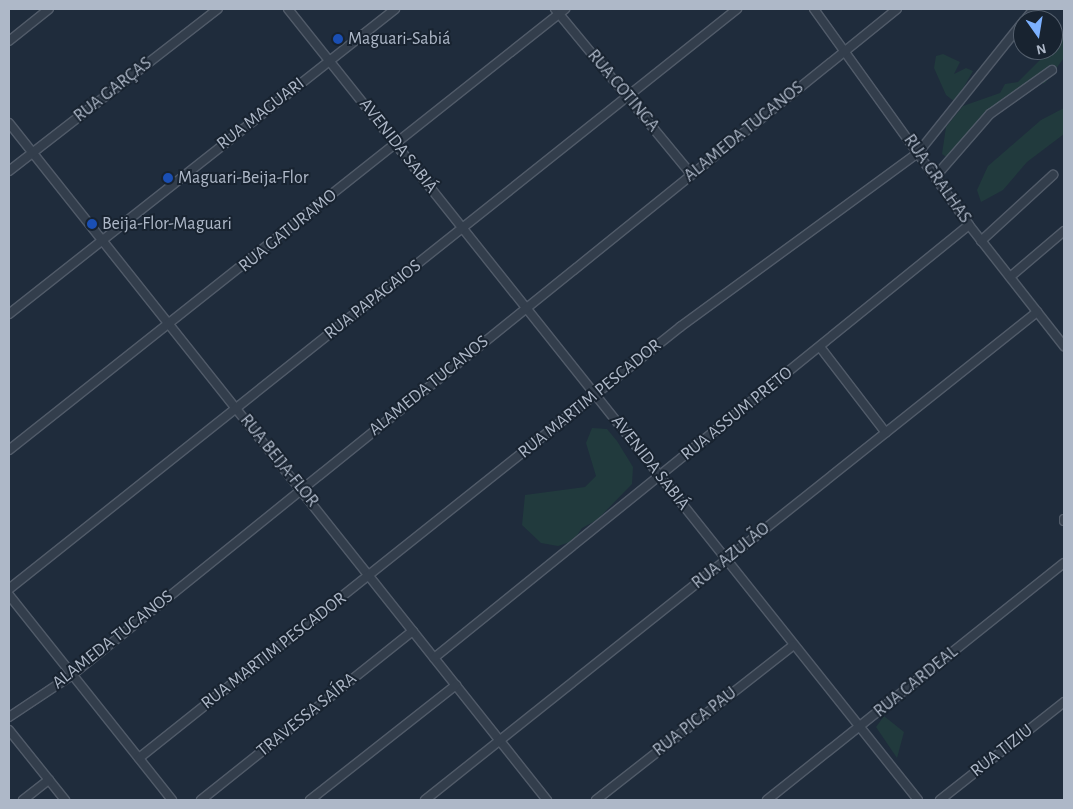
<!DOCTYPE html>
<html>
<head>
<meta charset="utf-8">
<style>
  body { margin:0 }
  #map { position:relative; width:1073px; height:809px; overflow:hidden; background:#1f2c3c; font-family:"Alegreya Sans",sans-serif }
  div>[style] { position:absolute }
  [style*='--x'] { left:calc(var(--x)*1px); top:calc(var(--y)*1px); width:calc(var(--w)*1px); rotate:calc(var(--a)*1deg) }
  .green>* { inset:0; background:#213a3d }
  .roads { filter:drop-shadow(1px 0 #515b69) drop-shadow(-1px 0 #515b69) drop-shadow(0 1px #515b69) drop-shadow(0 -1px #515b69) }
  .street>* { height:8px; margin:-4px; padding:0 4px; transform-origin:4px; border-radius:4px; background:#333e4c }
  .dots>* { width:14px; height:14px; translate:-50% -50%; box-sizing:border-box; border:2px solid #182330; border-radius:50% }
  span { translate:-50% -50%; white-space:nowrap; text-align:center; line-height:1.15; -webkit-text-stroke:4px #182330; paint-order:stroke }
  .poi-label { font-size:18px; color:#aeb8c8 }
  .left { translate:0 -50%; text-align:left }
  .street-label { font-size:18px; color:#aeb8c8 }
  .frame { position:absolute; inset:0; border:10px solid #aeb8c8; pointer-events:none }
  .north { position:absolute; left:1013px; top:10px; width:50px; height:50px; box-sizing:border-box; background:#182330; border:1px solid #545f6d; border-radius:50%; rotate:167deg; font-size:14px; font-weight:700; line-height:20px; text-align:center; color:#aeb8c8 }
  .north::after { content:''; display:block; margin:auto; width:18px; height:22px; background:#7cb1ff; clip-path:polygon(50% 0,100% 100%,50% 72%,0 100%) }
</style>
</head>
<body>
<div id="map">
  <div class="green">
    <div style="clip-path:polygon(1064px 36px,1064px 58px,1045px 83px,1020px 89px,980px 117px,952px 161px,942px 154px,946px 127px,963px 106px,1000px 93px,1005px 84px,1018px 82px)"></div>
    <div style="clip-path:polygon(943px 54px,960px 62px,954px 74px,966px 68px,973px 71px,955px 102px,946px 95px,934px 68px,936px 56px)"></div>
    <div style="clip-path:polygon(1064px 108px,1064px 134px,1027px 162px,1003px 190px,981px 202px,977px 190px,988px 166px,1041px 120px)"></div>
    <div style="clip-path:polygon(592px 428px,607px 429px,617px 441px,633px 467px,632px 484px,597px 520px,582px 528px,573px 541px,558px 546px,541px 543px,522px 525px,525px 495px,585px 487px,596px 476px,586px 443px)"></div>
    <div style="clip-path:polygon(884px 716px,904px 732px,897px 758px,876px 727px)"></div>
  </div>
  <div class="roads">
    <div class="street">
      <div style="--x:288;--y:9;--w:1011;--a:51.46"></div>
      <div style="--x:555;--y:9;--w:214;--a:50.5"></div>
      <div style="--x:814;--y:9;--w:266;--a:54.3"></div>
      <div style="--x:969;--y:225;--w:154;--a:51.9"></div>
      <div style="--x:1025;--y:20;--w:14;--a:-51"></div>
      <div style="--x:9;--y:41;--w:51;--a:-38.7"></div>
      <div style="--x:9;--y:123;--w:865;--a:51.53"></div>
      <div style="--x:9;--y:171;--w:264;--a:-37.8"></div>
      <div style="--x:935;--y:177;--w:84;--a:-48.9"></div>
      <div style="--x:990;--y:114;--w:76;--a:-35.4"></div>
      <div style="--x:981;--y:241;--w:98;--a:-42.5"></div>
      <div style="--x:1010;--y:277;--w:71;--a:-40.4"></div>
      <div style="--x:9;--y:314;--w:492;--a:-38.3"></div>
      <div style="--x:820;--y:347;--w:108;--a:52.5"></div>
      <div style="--x:9;--y:450;--w:710;--a:-38.42"></div>
      <div style="--x:1064;--y:519;--w:2;--a:90"></div>
      <div style="--x:9;--y:589;--w:931;--a:-38.54"></div>
      <div style="--x:9;--y:595;--w:262;--a:51.5"></div>
      <div style="--x:434;--y:658;--w:688;--a:-38.98"></div>
      <div style="--x:9;--y:717;--w:76;--a:-33.7"></div>
      <div style="--x:72;--y:675;--w:1060;--a:-38.91"></div>
      <div style="--x:9;--y:730;--w:90;--a:51.3"></div>
      <div style="--x:139;--y:758;--w:692;--a:-38.54"></div>
      <div style="--x:680;--y:327;--w:295;--a:-36.2"></div>
      <div style="--x:918;--y:153;--w:168;--a:-51.3"></div>
      <div style="--x:23;--y:800;--w:33;--a:-38"></div>
      <div style="--x:201;--y:800;--w:271;--a:-38.6"></div>
      <div style="--x:310;--y:800;--w:186;--a:-38.2"></div>
      <div style="--x:425;--y:800;--w:783;--a:-38.57"></div>
      <div style="--x:596;--y:800;--w:251;--a:-38.1"></div>
      <div style="--x:767;--y:800;--w:380;--a:-38.6"></div>
      <div style="--x:940;--y:800;--w:158;--a:-38.3"></div>
    </div>
  </div>
  <div class="dots">
    <div style="left:338px;top:39px;background:#1a4fb4"></div>
    <div style="left:168px;top:178px;background:#1a4fb4"></div>
    <div style="left:92px;top:224px;background:#1a4fb4"></div>
  </div>
  <div class="poi-label">
    <span class="left" style="left:348px;top:39px">Maguari-Sabiá</span>
    <span class="left" style="left:178px;top:178px">Maguari-Beija-Flor</span>
    <span class="left" style="left:102px;top:224px">Beija-Flor-Maguari</span>
  </div>
  <div class="street-label">
    <span style="left:113px;top:90px;rotate:-38deg">RUA GARÇAS</span>
    <span style="left:623px;top:91px;rotate:50deg">RUA COTINGA</span>
    <span style="left:261px;top:114px;rotate:-38deg">RUA MAGUARI</span>
    <span style="left:744px;top:132px;rotate:-39deg">ALAMEDA TUCANOS</span>
    <span style="left:398px;top:146px;rotate:52deg">AVENIDA SABIÁ</span>
    <span style="left:937px;top:179px;rotate:55deg">RUA GRALHAS</span>
    <span style="left:288px;top:231px;rotate:-39deg">RUA GATURAMO</span>
    <span style="left:373px;top:300px;rotate:-38deg">RUA PAPAGAIOS</span>
    <span style="left:429px;top:386px;rotate:-39deg">ALAMEDA TUCANOS</span>
    <span style="left:590px;top:399px;rotate:-39deg">RUA MARTIM PESCADOR</span>
    <span style="left:737px;top:414px;rotate:-39deg">RUA ASSUM PRETO</span>
    <span style="left:279px;top:461px;rotate:51deg">RUA BEIJA-FLOR</span>
    <span style="left:650px;top:463px;rotate:52deg">AVENIDA SABIÁ</span>
    <span style="left:731px;top:556px;rotate:-39deg">RUA AZULÃO</span>
    <span style="left:113px;top:640px;rotate:-38deg">ALAMEDA TUCANOS</span>
    <span style="left:274px;top:651px;rotate:-38deg">RUA MARTIM PESCADOR</span>
    <span style="left:916px;top:682px;rotate:-39deg">RUA CARDEAL</span>
    <span style="left:307px;top:715px;rotate:-39deg">TRAVESSA SAÍRA</span>
    <span style="left:695px;top:722px;rotate:-38deg">RUA PICA PAU</span>
    <span style="left:1002px;top:751px;rotate:-38deg">RUA TIZIU</span>
  </div>
  <div class="frame"></div>
  <div class="north">N</div>
</div>
</body>
</html>
